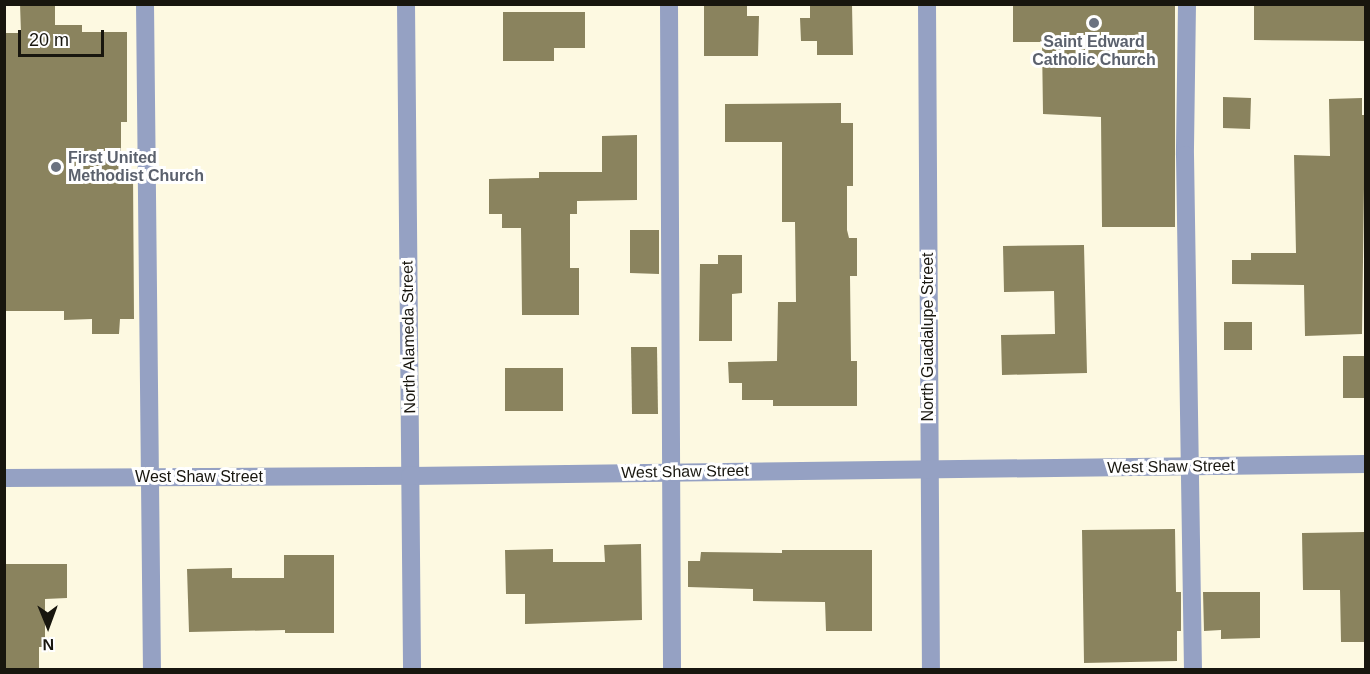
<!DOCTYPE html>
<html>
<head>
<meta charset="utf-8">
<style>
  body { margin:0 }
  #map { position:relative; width:1370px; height:674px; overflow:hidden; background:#fdf9e1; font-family:Arial,sans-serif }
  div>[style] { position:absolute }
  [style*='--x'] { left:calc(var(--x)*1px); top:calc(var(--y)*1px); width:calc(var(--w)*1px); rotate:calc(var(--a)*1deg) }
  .building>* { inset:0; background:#8a835e }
  .minor>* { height:18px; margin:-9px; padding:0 9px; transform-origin:9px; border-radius:9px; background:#95a1c3 }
  .dots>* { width:16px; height:16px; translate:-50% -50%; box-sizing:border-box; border:3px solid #fff; border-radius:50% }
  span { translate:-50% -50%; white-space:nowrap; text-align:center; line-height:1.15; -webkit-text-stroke:6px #fff; paint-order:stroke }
  .worship-label { font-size:16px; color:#5b616d; font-weight:700 }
  .left { translate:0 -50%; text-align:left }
  .street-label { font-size:16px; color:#18160e }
  .frame { position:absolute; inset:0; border:6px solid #18160e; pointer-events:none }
  .north { position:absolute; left:18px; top:596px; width:60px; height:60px; -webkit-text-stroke:4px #fff; paint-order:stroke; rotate:179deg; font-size:16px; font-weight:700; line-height:24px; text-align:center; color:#18160e }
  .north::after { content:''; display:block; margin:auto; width:21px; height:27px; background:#18160e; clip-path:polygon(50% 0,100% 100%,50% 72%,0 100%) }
  .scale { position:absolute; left:18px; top:30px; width:86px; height:27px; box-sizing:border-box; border:3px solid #18160e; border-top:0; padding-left:8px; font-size:18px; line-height:21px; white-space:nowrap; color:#18160e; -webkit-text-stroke:4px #fff; paint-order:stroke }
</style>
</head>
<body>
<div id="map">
  <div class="building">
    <div style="clip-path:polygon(20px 4px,55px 4px,55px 25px,82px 25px,82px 32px,127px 32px,127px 122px,121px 122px,121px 173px,133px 173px,134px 319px,120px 319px,119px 334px,92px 334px,92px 319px,64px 320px,64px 311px,4px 311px,4px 33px,21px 33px)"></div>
    <div style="clip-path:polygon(704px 4px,747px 4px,747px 16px,759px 16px,758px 56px,704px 56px)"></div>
    <div style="clip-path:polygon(810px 4px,852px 4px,853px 55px,817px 55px,817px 41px,801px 41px,800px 18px,810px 18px)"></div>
    <div style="clip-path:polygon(1013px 4px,1175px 4px,1175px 227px,1102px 227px,1101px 117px,1043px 114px,1042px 42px,1013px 42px)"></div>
    <div style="clip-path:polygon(1254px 4px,1365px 4px,1365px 41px,1254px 40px)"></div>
    <div style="clip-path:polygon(503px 12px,585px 12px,585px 48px,554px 48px,554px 61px,503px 61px)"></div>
    <div style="clip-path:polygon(1223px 97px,1251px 98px,1250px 129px,1223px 128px)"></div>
    <div style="clip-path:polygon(1362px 98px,1362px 115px,1365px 115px,1362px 334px,1305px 336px,1304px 285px,1232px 284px,1232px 260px,1251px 260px,1251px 253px,1296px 253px,1294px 155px,1330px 156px,1329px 99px)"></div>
    <div style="clip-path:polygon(841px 103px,841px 123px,853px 123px,853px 186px,847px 186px,847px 230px,849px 238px,857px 238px,857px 276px,850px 276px,851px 361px,857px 361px,857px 406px,773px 406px,773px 400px,742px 400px,742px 383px,729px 383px,728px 362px,777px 361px,778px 302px,796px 302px,795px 222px,782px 222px,782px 142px,725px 142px,725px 104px)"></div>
    <div style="clip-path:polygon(637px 135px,637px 200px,577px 201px,577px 214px,570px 214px,570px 268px,579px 268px,579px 315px,522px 315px,521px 228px,502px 228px,502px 214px,489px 214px,489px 179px,539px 178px,539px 172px,602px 172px,602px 136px)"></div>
    <div style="clip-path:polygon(630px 230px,659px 230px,659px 274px,630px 273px)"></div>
    <div style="clip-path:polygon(1084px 245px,1087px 373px,1002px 375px,1001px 335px,1055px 334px,1054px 291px,1004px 292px,1003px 246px)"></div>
    <div style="clip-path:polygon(718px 255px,742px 255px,742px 293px,732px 294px,732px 341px,699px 341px,700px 264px,718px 264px)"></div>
    <div style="clip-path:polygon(1224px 322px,1252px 322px,1252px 350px,1224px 350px)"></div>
    <div style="clip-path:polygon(631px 347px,657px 347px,658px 414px,632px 414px)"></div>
    <div style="clip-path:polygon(1343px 356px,1365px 356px,1365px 398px,1343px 398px)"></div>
    <div style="clip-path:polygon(505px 368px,563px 368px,563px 411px,505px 411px)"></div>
    <div style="clip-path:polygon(1175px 529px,1176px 592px,1181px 592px,1181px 631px,1177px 631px,1177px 661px,1084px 663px,1082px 530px)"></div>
    <div style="clip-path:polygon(1365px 532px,1365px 642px,1341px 642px,1340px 590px,1303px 590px,1302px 533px)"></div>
    <div style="clip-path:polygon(641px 544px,642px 620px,525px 624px,525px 594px,506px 594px,505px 550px,553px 549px,553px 562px,605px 562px,604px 545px)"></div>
    <div style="clip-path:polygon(782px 550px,872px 550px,872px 631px,826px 631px,825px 602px,753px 601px,753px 589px,688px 587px,688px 561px,700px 561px,701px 552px,782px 553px)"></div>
    <div style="clip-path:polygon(284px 555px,334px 555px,334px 633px,285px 633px,285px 630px,189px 632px,187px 569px,232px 568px,232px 578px,284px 578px)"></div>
    <div style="clip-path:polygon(4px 564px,67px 564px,67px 598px,45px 599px,45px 647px,39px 647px,39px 669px,4px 669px)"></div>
    <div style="clip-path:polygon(1203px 592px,1260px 592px,1260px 638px,1221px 639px,1221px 630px,1204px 631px)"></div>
  </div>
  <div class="minor">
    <div style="--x:145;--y:4;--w:666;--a:89.4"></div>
    <div style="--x:406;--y:4;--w:666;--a:89.48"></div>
    <div style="--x:669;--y:4;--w:666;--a:89.74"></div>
    <div style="--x:927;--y:4;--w:666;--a:89.66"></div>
    <div style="--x:1187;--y:4;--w:151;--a:90.8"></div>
    <div style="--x:1185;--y:155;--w:515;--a:89.11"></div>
    <div style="--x:4;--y:478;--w:406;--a:-0.3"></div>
    <div style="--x:410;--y:476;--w:956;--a:-0.72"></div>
  </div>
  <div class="dots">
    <div style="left:1094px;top:23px;background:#6b7280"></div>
    <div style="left:56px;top:167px;background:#6b7280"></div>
  </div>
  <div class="worship-label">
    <span style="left:1094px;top:51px">Saint Edward<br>Catholic Church</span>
    <span class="left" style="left:68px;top:167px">First United<br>Methodist Church</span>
  </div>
  <div class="street-label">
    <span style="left:409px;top:337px;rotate:-91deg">North Alameda Street</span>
    <span style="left:928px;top:337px;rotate:-90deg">North Guadalupe Street</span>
    <span style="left:1171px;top:467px;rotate:-1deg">West Shaw Street</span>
    <span style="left:685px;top:472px;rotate:-1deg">West Shaw Street</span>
    <span style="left:199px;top:477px">West Shaw Street</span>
  </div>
  <div class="frame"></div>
  <div class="north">N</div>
  <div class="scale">20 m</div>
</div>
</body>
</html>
